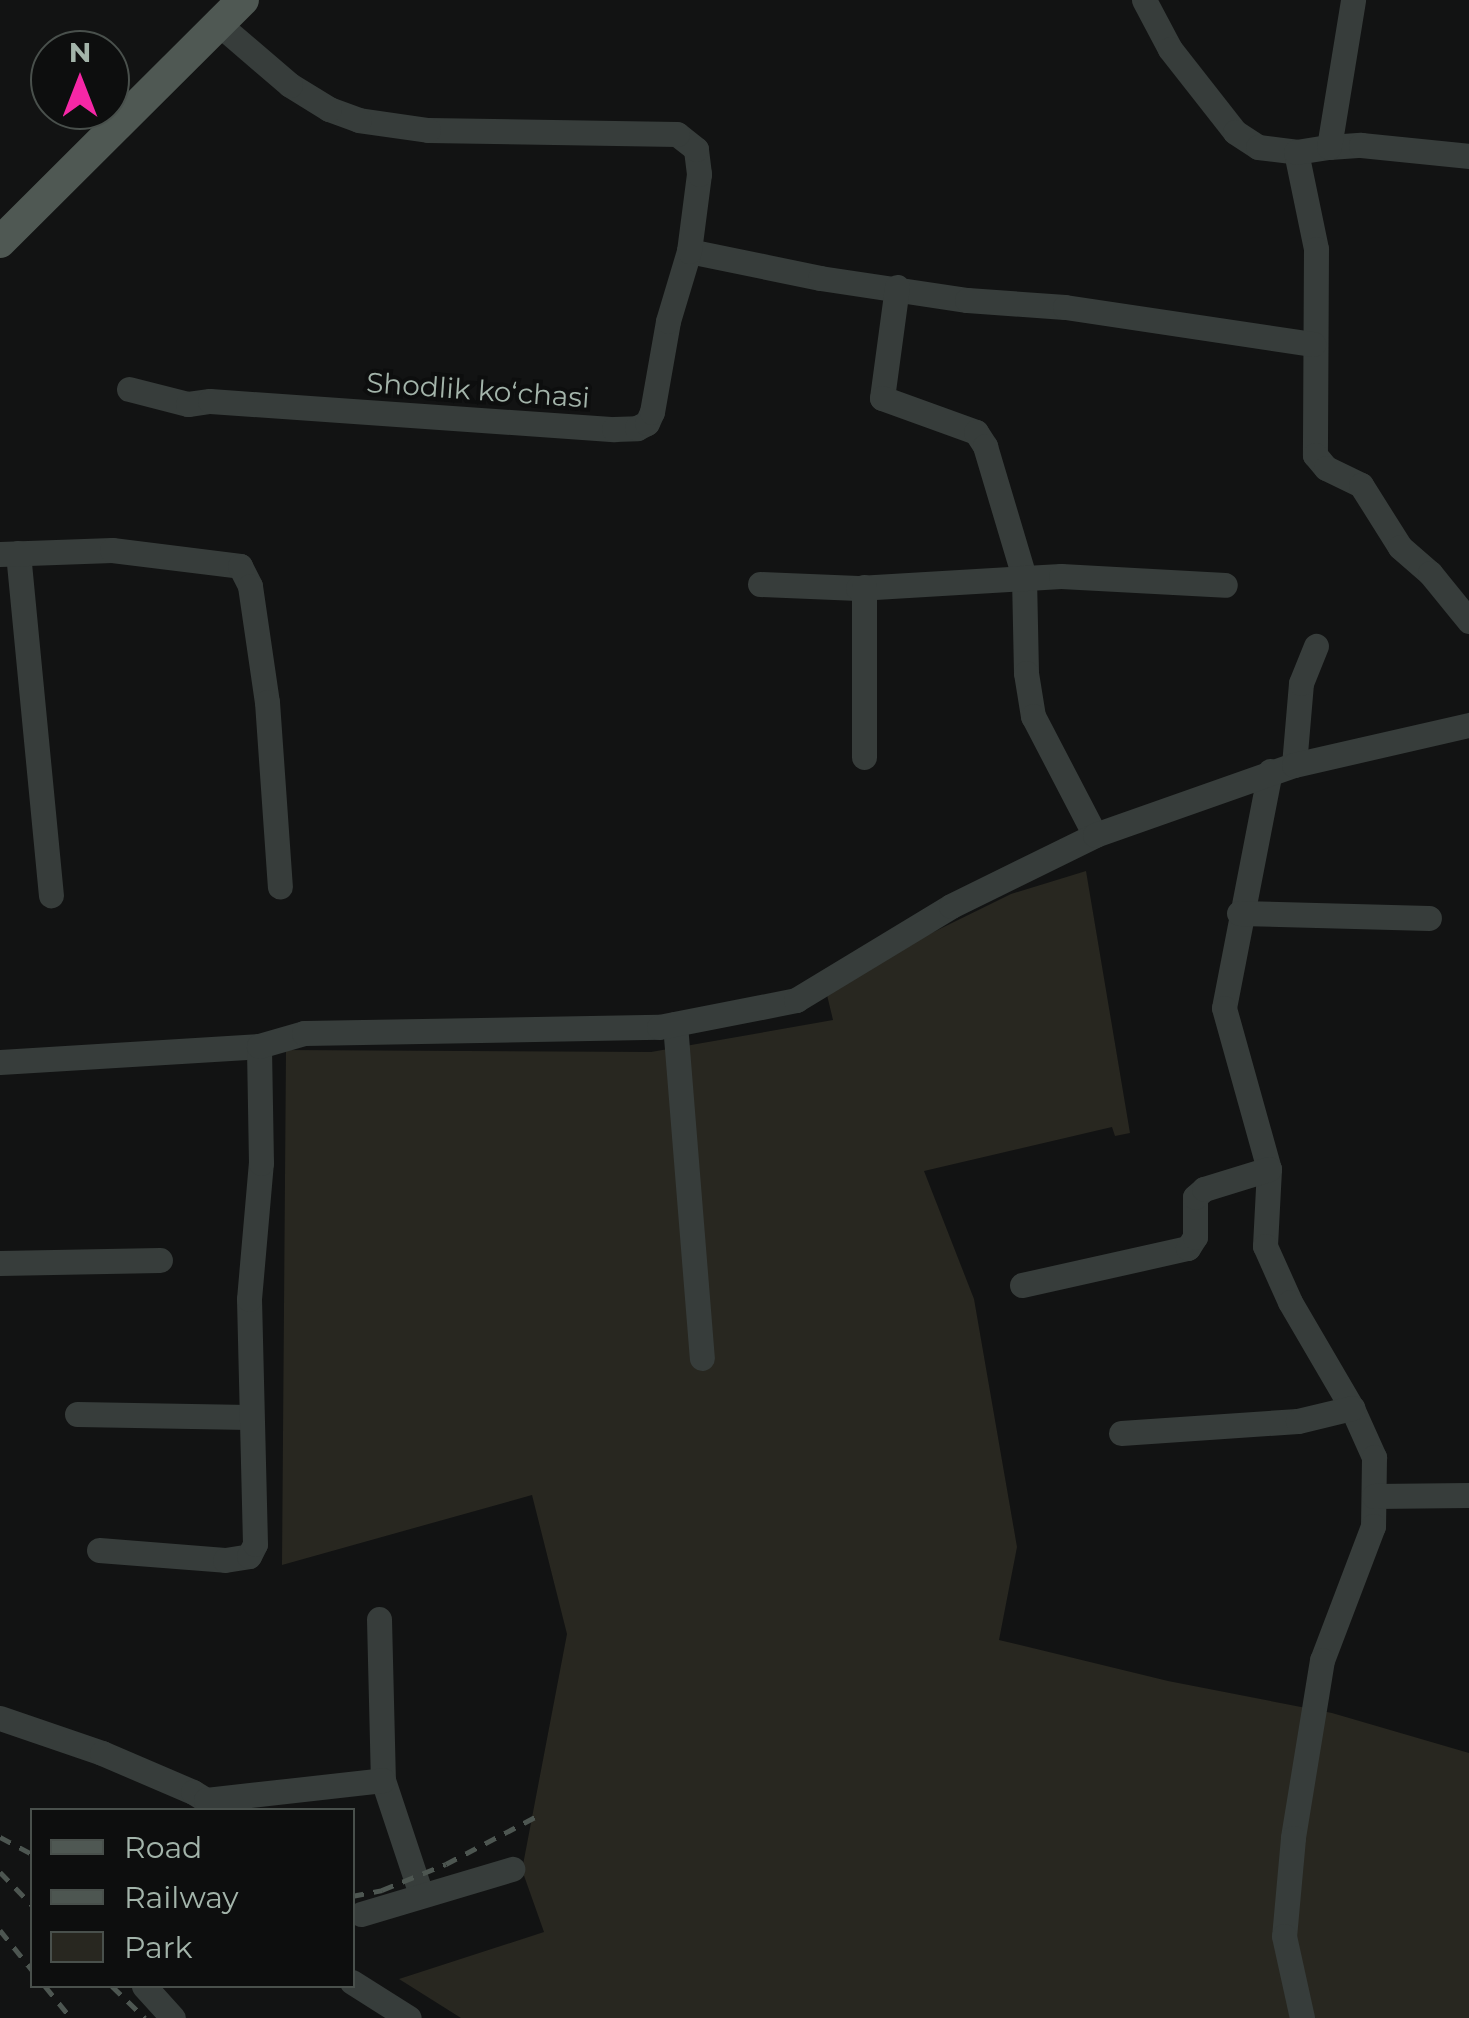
<!DOCTYPE html>
<html>
<head>
<meta charset="utf-8">
<style>
  body { margin:0 }
  #map { position:relative; width:1469px; height:2018px; overflow:hidden; background:#121313; font-family:Montserrat,sans-serif }
  div>[style] { position:absolute }
  [style*='--x'] { left:calc(var(--x)*1px); top:calc(var(--y)*1px); width:calc(var(--w)*1px); rotate:calc(var(--a)*1deg) }
  .green>* { inset:0; background:#282720 }
  .minor>* { height:25px; margin:-12.5px; padding:0 12.5px; transform-origin:12.5px; border-radius:12.5px; background:#373d3b }
  .major>* { height:32px; margin:-16px; padding:0 16px; transform-origin:16px; border-radius:16px; background:#4f5853 }
  .rail>* { height:5px; margin-top:-2.5px; transform-origin:0; background:repeating-linear-gradient(90deg,#4d5651 0 12px,transparent 0 22px) }
  span { translate:-50% -50%; white-space:nowrap; text-align:center; line-height:1.15; -webkit-text-stroke:8px #0d0e0e; paint-order:stroke }
  .street-label { font-size:28px; color:#a3b4aa }
  .legend { position:absolute; left:30px; top:1808px; width:325px; height:180px; box-sizing:border-box; background:#0d0e0e; border:2px solid #49504c; margin:0; padding:12px 18px; list-style:none; font-size:30px; color:#a3b4aa }
  .legend li { display:flex; align-items:center; gap:20px; height:50px }
  .legend b { width:50px; border:2px solid #49504c }
  .north { position:absolute; left:30px; top:30px; width:100px; height:100px; box-sizing:border-box; background:#0d0e0e; border:2px solid #49504c; border-radius:50%; rotate:0deg; font-size:28px; font-weight:700; line-height:40px; text-align:center; color:#a3b4aa }
  .north::after { content:''; display:block; margin:auto; width:35px; height:45px; background:#f627a6; clip-path:polygon(50% 0,100% 100%,50% 72%,0 100%) }
</style>
</head>
<body>
<div id="map">
  <div class="green">
    <div style="clip-path:polygon(1086px 871px,1130px 1133px,1115px 1136px,1112px 1127px,924px 1171px,974px 1299px,1017px 1547px,999px 1640px,1168px 1681px,1332px 1713px,1469px 1753px,1469px 2018px,461px 2018px,399px 1979px,544px 1932px,522px 1870px,567px 1634px,532px 1495px,282px 1565px,286px 1050px,651px 1052px,833px 1020px,827px 995px,903px 947px,1011px 894px)"></div>
  </div>
  <div class="minor">
    <div style="--x:1144;--y:0;--w:55;--a:62"></div>
    <div style="--x:1170;--y:49;--w:105;--a:51.9"></div>
    <div style="--x:1235;--y:132;--w:27;--a:33"></div>
    <div style="--x:1258;--y:147;--w:38;--a:7"></div>
    <div style="--x:1296;--y:152;--w:99;--a:78.3"></div>
    <div style="--x:1316;--y:249;--w:206;--a:90.3"></div>
    <div style="--x:1315;--y:455;--w:17;--a:50"></div>
    <div style="--x:1326;--y:468;--w:39;--a:26"></div>
    <div style="--x:1361;--y:485;--w:73;--a:57.8"></div>
    <div style="--x:1400;--y:547;--w:40;--a:41"></div>
    <div style="--x:1430;--y:573;--w:62;--a:50.9"></div>
    <div style="--x:1329;--y:147;--w:32;--a:-4"></div>
    <div style="--x:1361;--y:145;--w:109;--a:5.8"></div>
    <div style="--x:1296;--y:152;--w:33;--a:-9"></div>
    <div style="--x:1329;--y:147;--w:149;--a:-80.7"></div>
    <div style="--x:689;--y:251;--w:134;--a:11.6"></div>
    <div style="--x:820;--y:278;--w:149;--a:8.5"></div>
    <div style="--x:967;--y:300;--w:98;--a:4.1"></div>
    <div style="--x:1065;--y:307;--w:251;--a:8.5"></div>
    <div style="--x:897;--y:287;--w:112;--a:97.7"></div>
    <div style="--x:882;--y:398;--w:100;--a:19.9"></div>
    <div style="--x:976;--y:432;--w:17;--a:57"></div>
    <div style="--x:985;--y:446;--w:137;--a:73.4"></div>
    <div style="--x:1024;--y:577;--w:96;--a:88.8"></div>
    <div style="--x:1026;--y:673;--w:44;--a:80.8"></div>
    <div style="--x:1033;--y:716;--w:134;--a:62.5"></div>
    <div style="--x:129;--y:389;--w:61;--a:14.3"></div>
    <div style="--x:188;--y:404;--w:22;--a:-8"></div>
    <div style="--x:210;--y:401;--w:405;--a:4"></div>
    <div style="--x:614;--y:429;--w:23;--a:-2"></div>
    <div style="--x:637;--y:428;--w:11;--a:-27"></div>
    <div style="--x:647;--y:423;--w:12;--a:-66"></div>
    <div style="--x:652;--y:412;--w:92;--a:-80"></div>
    <div style="--x:668;--y:321;--w:73;--a:-73.3"></div>
    <div style="--x:689;--y:251;--w:78;--a:-82.6"></div>
    <div style="--x:699;--y:174;--w:25;--a:-97"></div>
    <div style="--x:696;--y:149;--w:24;--a:-142"></div>
    <div style="--x:677;--y:134;--w:249;--a:-179.1"></div>
    <div style="--x:428;--y:130;--w:70;--a:-171.8"></div>
    <div style="--x:359;--y:120;--w:32;--a:-160"></div>
    <div style="--x:329;--y:109;--w:46;--a:-148.4"></div>
    <div style="--x:290;--y:85;--w:92;--a:-139.4"></div>
    <div style="--x:18;--y:553;--w:344;--a:84.5"></div>
    <div style="--x:0;--y:554;--w:112;--a:-2"></div>
    <div style="--x:112;--y:550;--w:129;--a:7.1"></div>
    <div style="--x:240;--y:566;--w:22;--a:63"></div>
    <div style="--x:250;--y:586;--w:117;--a:81.7"></div>
    <div style="--x:267;--y:702;--w:185;--a:86"></div>
    <div style="--x:760;--y:584;--w:98;--a:2.3"></div>
    <div style="--x:858;--y:588;--w:203;--a:-3.4"></div>
    <div style="--x:1061;--y:576;--w:164;--a:3.1"></div>
    <div style="--x:864;--y:587;--w:170;--a:90"></div>
    <div style="--x:1294;--y:765;--w:82;--a:-85.1"></div>
    <div style="--x:1301;--y:683;--w:40;--a:-68"></div>
    <div style="--x:1270;--y:771;--w:241;--a:101"></div>
    <div style="--x:1224;--y:1008;--w:167;--a:74.4"></div>
    <div style="--x:1269;--y:1169;--w:77;--a:93"></div>
    <div style="--x:1265;--y:1246;--w:61;--a:65.9"></div>
    <div style="--x:1290;--y:1302;--w:123;--a:59.7"></div>
    <div style="--x:1352;--y:1408;--w:54;--a:65.8"></div>
    <div style="--x:1374;--y:1457;--w:69;--a:90.8"></div>
    <div style="--x:1373;--y:1526;--w:143;--a:110.8"></div>
    <div style="--x:1322;--y:1660;--w:180;--a:99.3"></div>
    <div style="--x:1293;--y:1838;--w:98;--a:95.2"></div>
    <div style="--x:1284;--y:1936;--w:84;--a:77.6"></div>
    <div style="--x:1239;--y:913;--w:190;--a:1.5"></div>
    <div style="--x:675;--y:1024;--w:335;--a:85.4"></div>
    <div style="--x:0;--y:1062;--w:259;--a:-3.5"></div>
    <div style="--x:0;--y:1263;--w:160;--a:-1.1"></div>
    <div style="--x:1022;--y:1285;--w:170;--a:-12.6"></div>
    <div style="--x:1188;--y:1248;--w:13;--a:-58"></div>
    <div style="--x:1195;--y:1237;--w:40;--a:-90"></div>
    <div style="--x:1195;--y:1197;--w:12;--a:-42"></div>
    <div style="--x:1204;--y:1189;--w:68;--a:-17.1"></div>
    <div style="--x:77;--y:1414;--w:172;--a:1"></div>
    <div style="--x:1121;--y:1433;--w:177;--a:-3.9"></div>
    <div style="--x:1298;--y:1421;--w:56;--a:-13.5"></div>
    <div style="--x:1374;--y:1496;--w:95;--a:-0.6"></div>
    <div style="--x:99;--y:1550;--w:126;--a:4.5"></div>
    <div style="--x:225;--y:1560;--w:24;--a:-9"></div>
    <div style="--x:249;--y:1556;--w:13;--a:-63"></div>
    <div style="--x:255;--y:1544;--w:245;--a:-91.4"></div>
    <div style="--x:249;--y:1299;--w:137;--a:-85"></div>
    <div style="--x:261;--y:1163;--w:117;--a:-91"></div>
    <div style="--x:259;--y:1046;--w:47;--a:-16.1"></div>
    <div style="--x:304;--y:1033;--w:355;--a:-1"></div>
    <div style="--x:659;--y:1027;--w:140;--a:-11.1"></div>
    <div style="--x:796;--y:1000;--w:181;--a:-31.2"></div>
    <div style="--x:951;--y:906;--w:161;--a:-26.2"></div>
    <div style="--x:1095;--y:835;--w:211;--a:-19.4"></div>
    <div style="--x:1294;--y:765;--w:180;--a:-12.9"></div>
    <div style="--x:379;--y:1619;--w:161;--a:88.6"></div>
    <div style="--x:383;--y:1780;--w:120;--a:71.6"></div>
    <div style="--x:0;--y:1718;--w:108;--a:18.9"></div>
    <div style="--x:102;--y:1753;--w:99;--a:23.2"></div>
    <div style="--x:193;--y:1792;--w:15;--a:32"></div>
    <div style="--x:206;--y:1800;--w:11;--a:68"></div>
    <div style="--x:206;--y:1800;--w:178;--a:-6.4"></div>
    <div style="--x:361;--y:1914;--w:158;--a:-16.6"></div>
    <div style="--x:352;--y:1982;--w:67;--a:32.3"></div>
    <div style="--x:144;--y:1986;--w:43;--a:47.8"></div>
  </div>
  <div class="major">
    <div style="--x:0;--y:242;--w:343;--a:-44.9"></div>
  </div>
  <div class="rail">
    <div style="--x:0;--y:1837;--w:36;--a:28"></div>
    <div style="--x:0;--y:1872;--w:46;--a:45.9"></div>
    <div style="--x:352;--y:1896;--w:31;--a:-11"></div>
    <div style="--x:382;--y:1890;--w:69;--a:-22.1"></div>
    <div style="--x:446;--y:1864;--w:105;--a:-27.8"></div>
    <div style="--x:0;--y:1930;--w:51;--a:51.3"></div>
    <div style="--x:45;--y:1986;--w:41;--a:50.9"></div>
    <div style="--x:112;--y:1986;--w:46;--a:44.1"></div>
  </div>
  <div class="street-label">
    <span style="left:478px;top:390px;rotate:4deg">Shodlik koʻchasi</span>
  </div>
  <ul class="legend">
  <li><b style="height:12px;background:#4f5853"></b>Road</li>
  <li><b style="height:12px;background:#4d5651"></b>Railway</li>
  <li><b style="height:28px;background:#282720"></b>Park</li>
  </ul>
  <div class="north">N</div>
</div>
</body>
</html>
